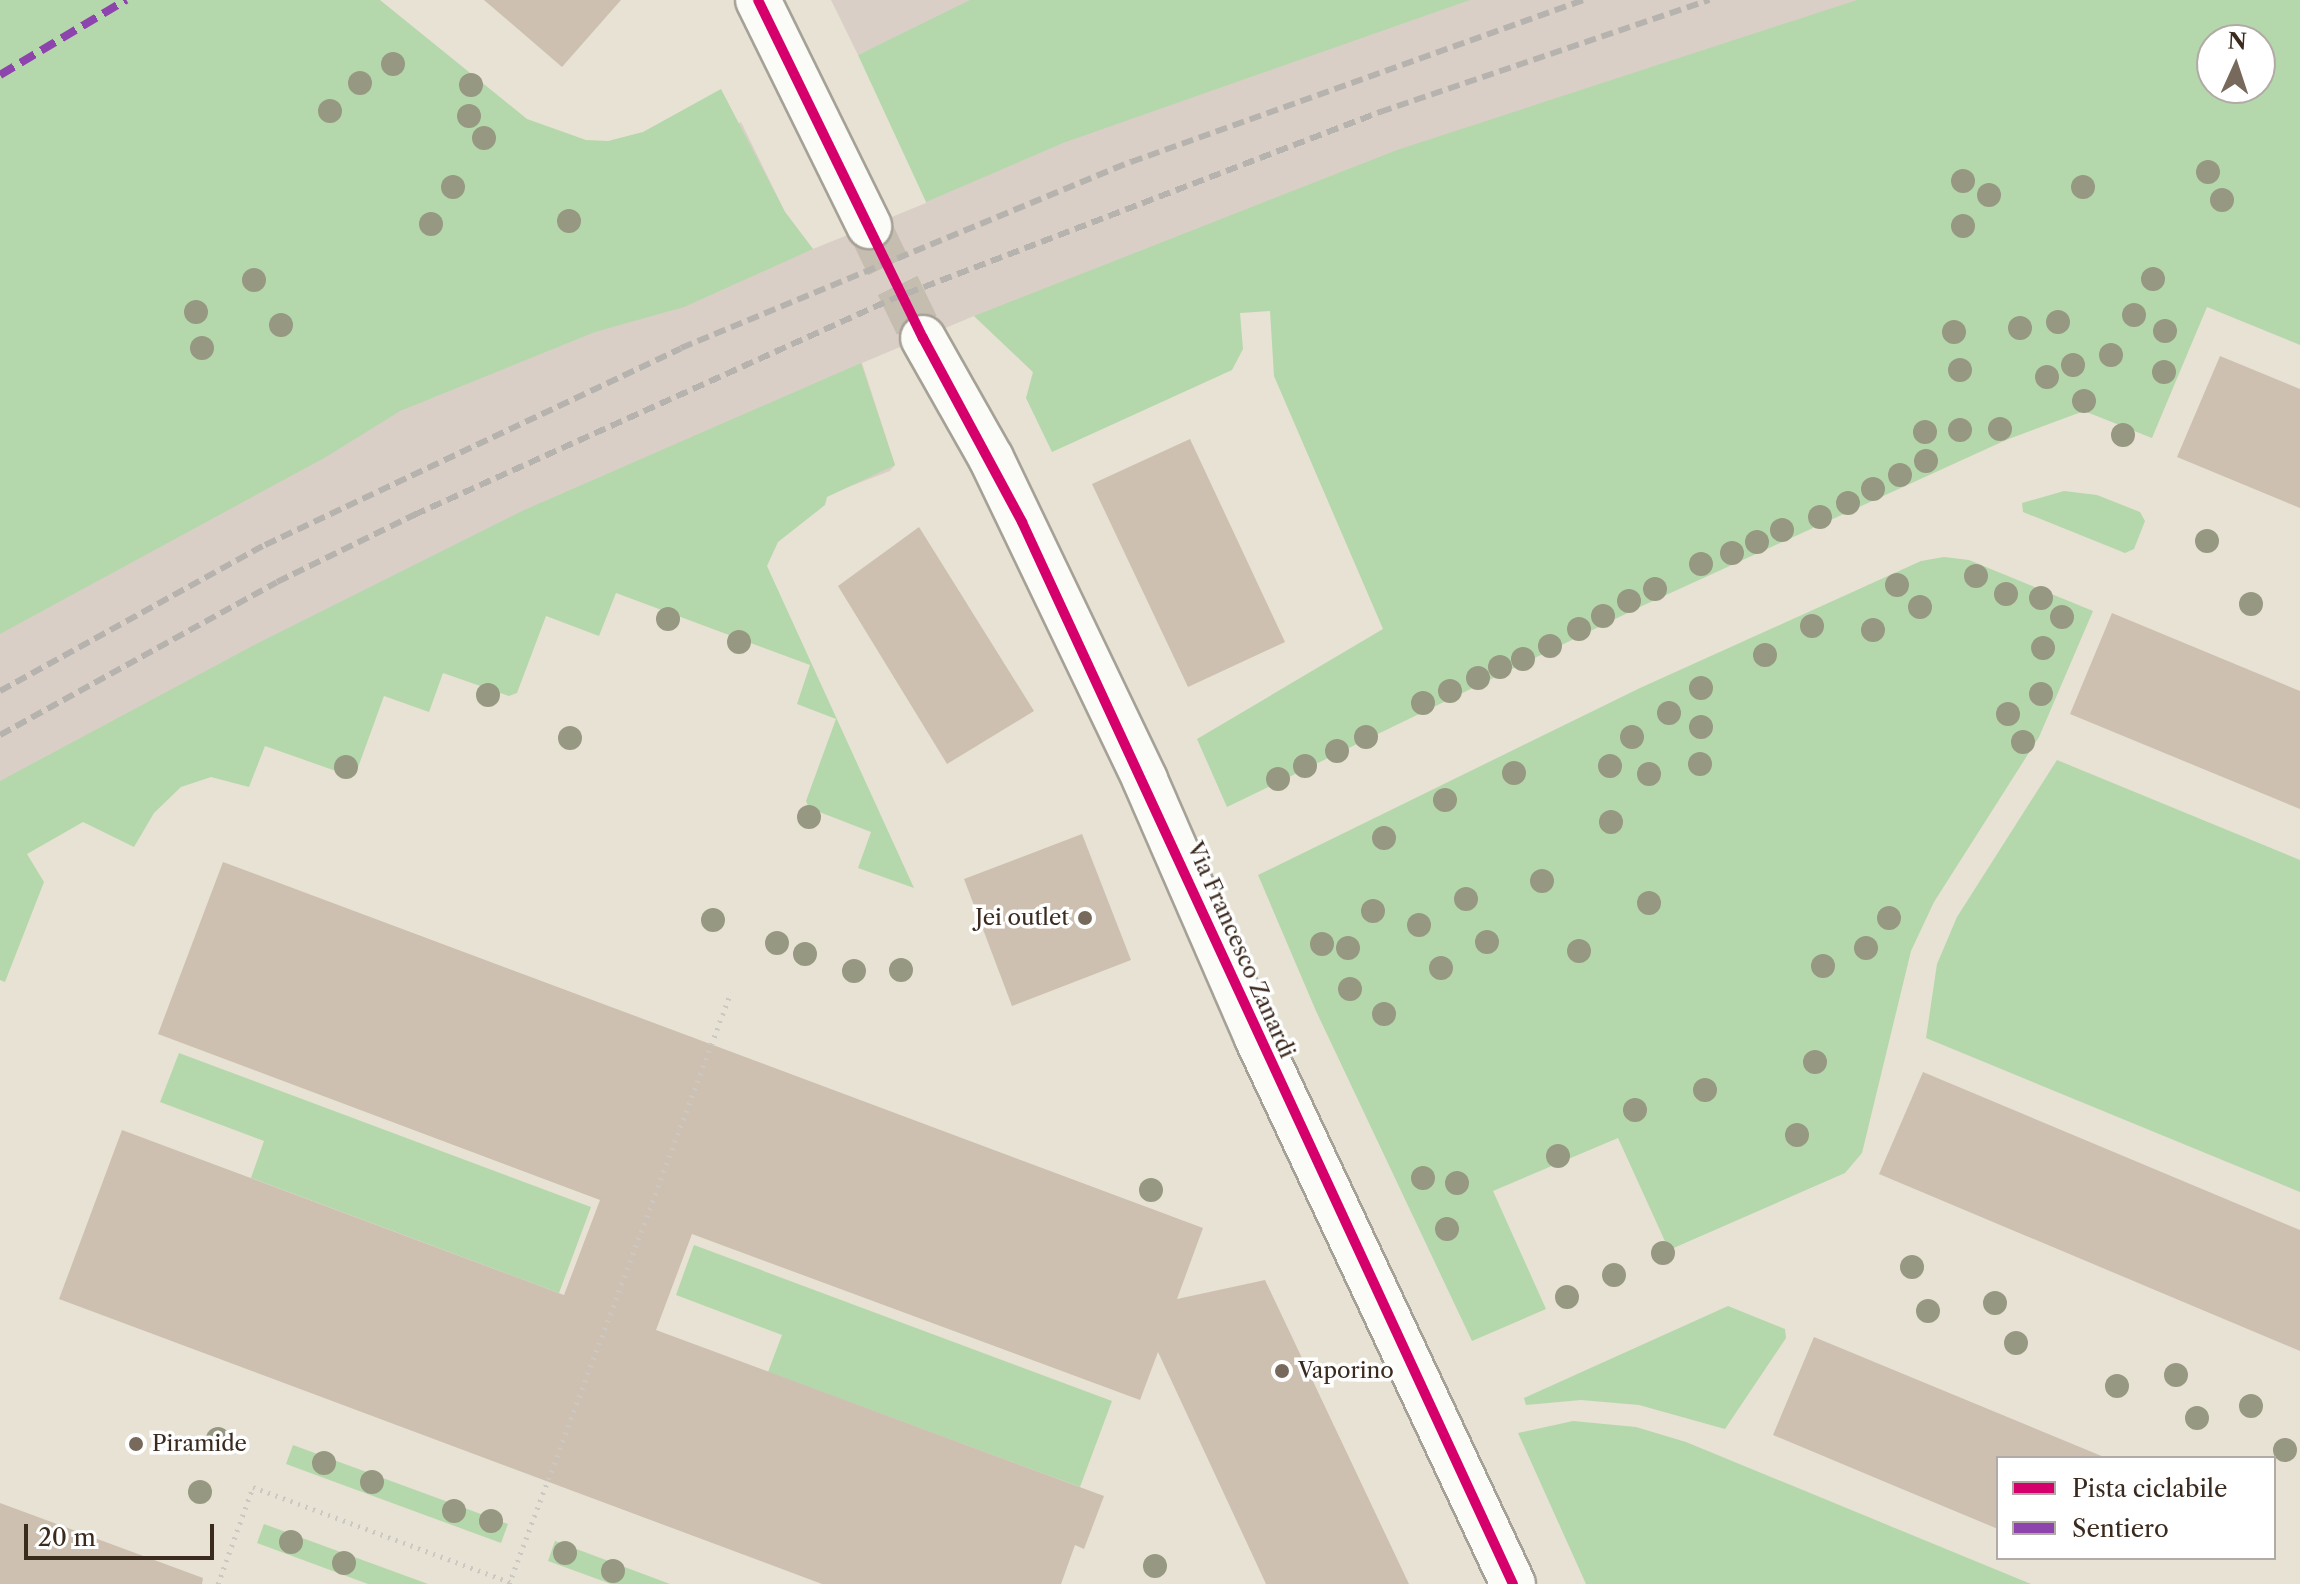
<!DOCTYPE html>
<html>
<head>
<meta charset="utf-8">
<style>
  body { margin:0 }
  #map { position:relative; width:2300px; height:1584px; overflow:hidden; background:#e7e2d3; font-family:"Libre Caslon Text",serif }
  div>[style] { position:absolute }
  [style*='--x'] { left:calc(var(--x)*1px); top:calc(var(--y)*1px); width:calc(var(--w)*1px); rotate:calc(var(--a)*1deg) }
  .industrial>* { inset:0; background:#dacfc6 }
  .green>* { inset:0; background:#b4d8ab }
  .building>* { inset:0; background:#cec0b0 }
  .secondary-tunnel>* { height:44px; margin-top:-22px; transform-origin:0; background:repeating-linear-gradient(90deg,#c5bdaf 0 44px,transparent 0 66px) }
  .path>* { height:5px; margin-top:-2.5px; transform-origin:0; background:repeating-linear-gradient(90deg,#cbc8c4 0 2px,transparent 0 8px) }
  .roads { filter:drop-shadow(2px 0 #a6a196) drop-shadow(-2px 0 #a6a196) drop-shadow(0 2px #a6a196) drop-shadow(0 -2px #a6a196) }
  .secondary>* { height:44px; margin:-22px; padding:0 22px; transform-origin:22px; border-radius:22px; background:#fbfbf8 }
  .rail>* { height:6px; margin-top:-3px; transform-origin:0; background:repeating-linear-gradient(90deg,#b6b3af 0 12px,transparent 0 18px) }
  .quiet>* { height:8px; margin-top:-4px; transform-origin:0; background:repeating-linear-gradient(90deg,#8e44ad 0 16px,transparent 0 24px) }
  .cycleway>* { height:10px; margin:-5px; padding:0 5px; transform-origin:5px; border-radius:5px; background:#d6006c }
  .trees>* { width:24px; height:24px; margin:-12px; border-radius:50%; background:#969882 }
  .dots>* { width:22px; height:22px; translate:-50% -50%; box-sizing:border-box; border:4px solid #fff; border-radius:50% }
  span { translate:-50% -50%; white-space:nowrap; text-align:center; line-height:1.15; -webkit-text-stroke:7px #fff; paint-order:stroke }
  .poi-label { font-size:22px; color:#3b2a1e }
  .right { translate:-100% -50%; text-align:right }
  .left { translate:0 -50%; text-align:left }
  .street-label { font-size:22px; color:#3b2a1e }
  .legend { position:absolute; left:1996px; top:1456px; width:280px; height:104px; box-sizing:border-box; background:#fff; border:2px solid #b1aaa5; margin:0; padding:10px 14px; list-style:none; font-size:24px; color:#3b2a1e }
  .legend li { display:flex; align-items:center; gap:16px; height:40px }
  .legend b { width:40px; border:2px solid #b1aaa5 }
  .north { position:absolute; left:2196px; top:24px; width:80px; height:80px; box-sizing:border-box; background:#fff; border:2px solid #b1aaa5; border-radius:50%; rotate:3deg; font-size:22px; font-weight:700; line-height:32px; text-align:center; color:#3b2a1e }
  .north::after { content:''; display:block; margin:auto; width:28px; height:36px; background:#776a5d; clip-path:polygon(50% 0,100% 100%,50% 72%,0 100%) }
  .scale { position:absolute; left:24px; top:1524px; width:190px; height:36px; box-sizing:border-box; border:4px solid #3b2a1e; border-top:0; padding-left:10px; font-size:24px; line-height:28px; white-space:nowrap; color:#3b2a1e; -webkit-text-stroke:6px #fff; paint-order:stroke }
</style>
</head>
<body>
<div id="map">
  <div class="industrial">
    <div style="clip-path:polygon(831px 0,2300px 0,2260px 40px,2212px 40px,1270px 299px,1033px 372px,974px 316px,862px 363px,895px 465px,890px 471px,310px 694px,0 866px,0 482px,741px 122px,785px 212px,813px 249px,926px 203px,919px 26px,858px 55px)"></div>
  </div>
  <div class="green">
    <div style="clip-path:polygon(0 0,380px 0,527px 119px,586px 140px,608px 141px,643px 132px,721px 89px,785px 212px,813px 249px,684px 307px,595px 332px,400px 411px,326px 457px,0 634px)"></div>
    <div style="clip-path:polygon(970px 0,1470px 0,1063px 143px,926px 202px,858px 55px)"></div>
    <div style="clip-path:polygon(evenodd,1857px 0,2300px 0,2300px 345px,2207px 307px,2152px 438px,2084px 411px,2006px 440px,1642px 606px,1227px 807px,1197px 739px,1383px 629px,1274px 376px,1270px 311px,1240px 313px,1243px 349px,1232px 370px,1052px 452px,1026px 398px,1033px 372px,974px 316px,1397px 150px,1857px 0,2212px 40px,2260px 40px,2260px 88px,2212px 88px,2212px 40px)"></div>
    <div style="clip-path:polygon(861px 363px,895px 465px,827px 497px,825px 505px,778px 542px,767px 566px,914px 888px,858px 868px,871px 832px,809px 808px,806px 801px,836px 719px,797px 704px,810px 665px,616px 593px,599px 636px,546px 616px,517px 693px,509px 696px,443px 673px,429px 712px,384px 696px,356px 773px,350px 776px,265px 746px,249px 787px,211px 777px,181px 787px,154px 813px,134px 847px,83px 822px,27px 854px,44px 882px,5px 982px,0 980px,0 781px,258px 643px,522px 511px)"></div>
    <div style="clip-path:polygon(2064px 491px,2097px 495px,2140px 512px,2145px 521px,2134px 549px,2125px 553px,2023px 512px,2022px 503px)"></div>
    <div style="clip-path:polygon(1944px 557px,1969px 560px,2093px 611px,2039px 737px,1934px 902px,1911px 951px,1862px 1153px,1845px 1173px,1669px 1250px,1618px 1138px,1493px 1191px,1546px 1309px,1472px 1341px,1316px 1011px,1258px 875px,1640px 688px,1921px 561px)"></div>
    <div style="clip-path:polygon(2057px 760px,2300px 860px,2300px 1192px,1926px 1038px,1937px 964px,1957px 917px)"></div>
    <div style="clip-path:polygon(179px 1053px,591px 1207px,559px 1293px,251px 1178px,264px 1141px,160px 1102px)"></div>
    <div style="clip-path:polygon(694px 1245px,1112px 1401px,1080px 1487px,768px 1372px,782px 1335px,676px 1295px)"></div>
    <div style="clip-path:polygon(1728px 1306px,1785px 1329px,1786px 1338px,1725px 1429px,1639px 1405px,1581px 1400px,1526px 1405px,1524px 1398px)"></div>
    <div style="clip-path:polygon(1573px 1421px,1636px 1427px,1686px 1442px,2031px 1584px,1586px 1584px,1518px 1433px)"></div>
    <div style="clip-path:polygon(293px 1445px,508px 1524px,501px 1543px,286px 1464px)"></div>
    <div style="clip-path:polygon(264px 1524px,428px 1584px,368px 1584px,257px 1543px)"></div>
    <div style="clip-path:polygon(555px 1541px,670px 1584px,611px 1584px,548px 1561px)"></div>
  </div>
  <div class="building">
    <div style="clip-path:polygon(484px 0,621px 0,562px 67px)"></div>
    <div style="clip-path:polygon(2220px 356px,2300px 389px,2300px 508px,2177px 457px)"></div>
    <div style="clip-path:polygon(1190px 439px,1285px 642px,1188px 687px,1092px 484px)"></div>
    <div style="clip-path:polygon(919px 527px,1034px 711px,947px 764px,838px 586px)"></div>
    <div style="clip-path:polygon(2112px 613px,2300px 691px,2300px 809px,2070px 714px)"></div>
    <div style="clip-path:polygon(1082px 834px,1131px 960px,1012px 1006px,964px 879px)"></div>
    <div style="clip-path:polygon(223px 862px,1203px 1228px,1177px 1299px,1265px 1280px,1409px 1584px,1266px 1584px,1158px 1352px,1140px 1400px,692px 1234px,656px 1330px,1104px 1496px,1084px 1549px,1075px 1545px,1061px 1584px,822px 1584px,59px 1299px,122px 1130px,564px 1295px,600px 1200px,158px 1034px)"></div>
    <div style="clip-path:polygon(1923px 1072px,2300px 1230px,2300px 1351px,1879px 1174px)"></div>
    <div style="clip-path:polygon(1814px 1337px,2104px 1457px,2103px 1458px,1998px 1458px,1998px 1529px,1890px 1484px,1773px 1435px)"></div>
    <div style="clip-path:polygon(0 1503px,203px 1578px,202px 1584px,0 1584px)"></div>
  </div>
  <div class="secondary-tunnel">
    <div style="--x:869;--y:226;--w:124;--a:64.3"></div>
  </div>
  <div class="path">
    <div style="--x:218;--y:1584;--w:103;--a:-70.2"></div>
    <div style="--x:253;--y:1487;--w:279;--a:20.3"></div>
    <div style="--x:509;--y:1584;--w:632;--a:-69.44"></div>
  </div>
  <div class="roads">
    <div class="secondary">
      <div style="--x:758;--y:0;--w:252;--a:63.8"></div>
      <div style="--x:923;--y:338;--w:138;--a:60.5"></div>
      <div style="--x:991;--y:458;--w:357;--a:64.4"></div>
      <div style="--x:1145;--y:780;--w:281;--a:66.5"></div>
      <div style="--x:1257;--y:1038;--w:603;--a:64.88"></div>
    </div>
  </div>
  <div class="rail">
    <div style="--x:0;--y:691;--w:303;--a:-28.9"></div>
    <div style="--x:265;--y:545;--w:460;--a:-25.3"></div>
    <div style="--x:681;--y:348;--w:487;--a:-22.5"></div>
    <div style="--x:1131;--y:162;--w:481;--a:-19.7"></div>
    <div style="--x:0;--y:735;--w:316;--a:-28.9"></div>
    <div style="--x:277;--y:582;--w:153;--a:-26.1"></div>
    <div style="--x:414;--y:515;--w:522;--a:-24.31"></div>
    <div style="--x:890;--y:300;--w:525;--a:-20.99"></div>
    <div style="--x:1380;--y:112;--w:348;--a:-18.8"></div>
  </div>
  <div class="quiet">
    <div style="--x:0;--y:75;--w:147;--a:-30.8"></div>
  </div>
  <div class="cycleway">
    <div style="--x:758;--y:0;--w:376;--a:64"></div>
    <div style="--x:923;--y:338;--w:209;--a:61.7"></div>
    <div style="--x:1022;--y:522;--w:1170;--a:65.19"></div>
  </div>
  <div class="trees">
    <div style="left:393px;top:64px"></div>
    <div style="left:360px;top:83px"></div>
    <div style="left:471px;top:85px"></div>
    <div style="left:330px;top:111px"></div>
    <div style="left:469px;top:116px"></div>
    <div style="left:484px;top:138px"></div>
    <div style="left:2208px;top:172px"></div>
    <div style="left:1963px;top:181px"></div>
    <div style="left:453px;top:187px"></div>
    <div style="left:2083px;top:187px"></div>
    <div style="left:1989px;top:195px"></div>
    <div style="left:2222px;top:200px"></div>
    <div style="left:569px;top:221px"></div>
    <div style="left:431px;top:224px"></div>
    <div style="left:1963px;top:226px"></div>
    <div style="left:2153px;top:279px"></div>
    <div style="left:254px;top:280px"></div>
    <div style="left:196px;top:312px"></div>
    <div style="left:2134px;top:315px"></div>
    <div style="left:2058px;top:322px"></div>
    <div style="left:281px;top:325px"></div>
    <div style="left:2020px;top:328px"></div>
    <div style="left:2165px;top:331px"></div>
    <div style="left:1954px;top:332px"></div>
    <div style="left:202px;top:348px"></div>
    <div style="left:2111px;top:355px"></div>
    <div style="left:2073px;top:365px"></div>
    <div style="left:1960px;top:370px"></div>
    <div style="left:2164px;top:372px"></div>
    <div style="left:2047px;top:377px"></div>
    <div style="left:2084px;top:401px"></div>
    <div style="left:2000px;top:429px"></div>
    <div style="left:1960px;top:430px"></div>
    <div style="left:1925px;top:432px"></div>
    <div style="left:2123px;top:435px"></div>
    <div style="left:1926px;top:461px"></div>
    <div style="left:1900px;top:475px"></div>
    <div style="left:1873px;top:489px"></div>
    <div style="left:1848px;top:503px"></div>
    <div style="left:1820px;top:517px"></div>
    <div style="left:1782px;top:530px"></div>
    <div style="left:2207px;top:541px"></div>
    <div style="left:1757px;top:542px"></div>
    <div style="left:1732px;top:553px"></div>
    <div style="left:1701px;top:564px"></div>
    <div style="left:1976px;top:576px"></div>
    <div style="left:1897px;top:585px"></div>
    <div style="left:1655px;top:589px"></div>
    <div style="left:2006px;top:594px"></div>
    <div style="left:2041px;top:598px"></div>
    <div style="left:1629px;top:601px"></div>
    <div style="left:2251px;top:604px"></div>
    <div style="left:1920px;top:607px"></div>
    <div style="left:1603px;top:616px"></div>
    <div style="left:2062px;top:617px"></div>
    <div style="left:668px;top:619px"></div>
    <div style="left:1812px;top:626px"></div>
    <div style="left:1579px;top:629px"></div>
    <div style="left:1873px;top:630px"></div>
    <div style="left:739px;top:642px"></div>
    <div style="left:1550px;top:646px"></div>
    <div style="left:2043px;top:648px"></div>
    <div style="left:1765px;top:655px"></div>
    <div style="left:1523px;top:659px"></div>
    <div style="left:1500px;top:667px"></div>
    <div style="left:1478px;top:678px"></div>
    <div style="left:1701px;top:688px"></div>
    <div style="left:1450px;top:691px"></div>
    <div style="left:2041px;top:694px"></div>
    <div style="left:488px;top:695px"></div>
    <div style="left:1423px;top:703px"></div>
    <div style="left:1669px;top:713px"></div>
    <div style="left:2008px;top:714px"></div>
    <div style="left:1701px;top:727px"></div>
    <div style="left:1366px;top:737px"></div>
    <div style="left:1632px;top:737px"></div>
    <div style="left:570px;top:738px"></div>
    <div style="left:2023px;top:742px"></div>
    <div style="left:1337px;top:751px"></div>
    <div style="left:1700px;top:764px"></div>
    <div style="left:1305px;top:766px"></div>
    <div style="left:1610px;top:766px"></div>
    <div style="left:346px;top:767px"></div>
    <div style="left:1514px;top:773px"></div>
    <div style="left:1649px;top:774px"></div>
    <div style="left:1278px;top:779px"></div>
    <div style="left:1445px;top:800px"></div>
    <div style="left:809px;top:817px"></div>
    <div style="left:1611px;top:822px"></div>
    <div style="left:1384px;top:838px"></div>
    <div style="left:1542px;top:881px"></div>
    <div style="left:1466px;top:899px"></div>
    <div style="left:1649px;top:903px"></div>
    <div style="left:1373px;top:911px"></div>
    <div style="left:1889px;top:918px"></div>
    <div style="left:713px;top:920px"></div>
    <div style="left:1419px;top:925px"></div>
    <div style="left:1487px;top:942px"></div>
    <div style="left:777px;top:943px"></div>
    <div style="left:1322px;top:944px"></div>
    <div style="left:1348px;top:948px"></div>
    <div style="left:1866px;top:948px"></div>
    <div style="left:1579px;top:951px"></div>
    <div style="left:805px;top:954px"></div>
    <div style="left:1823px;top:966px"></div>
    <div style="left:1441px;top:968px"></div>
    <div style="left:901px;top:970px"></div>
    <div style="left:854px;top:971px"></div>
    <div style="left:1350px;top:989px"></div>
    <div style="left:1384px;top:1014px"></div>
    <div style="left:1815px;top:1062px"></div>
    <div style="left:1705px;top:1090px"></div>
    <div style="left:1635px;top:1110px"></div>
    <div style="left:1797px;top:1135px"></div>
    <div style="left:1558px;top:1156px"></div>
    <div style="left:1423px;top:1178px"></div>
    <div style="left:1457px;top:1183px"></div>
    <div style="left:1151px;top:1190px"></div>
    <div style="left:1447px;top:1229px"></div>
    <div style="left:1663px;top:1253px"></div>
    <div style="left:1912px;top:1267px"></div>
    <div style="left:1614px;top:1275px"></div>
    <div style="left:1567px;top:1297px"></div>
    <div style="left:1995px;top:1303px"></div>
    <div style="left:1928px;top:1311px"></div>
    <div style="left:2016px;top:1343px"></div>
    <div style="left:2176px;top:1375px"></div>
    <div style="left:2117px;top:1386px"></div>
    <div style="left:2251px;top:1406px"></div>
    <div style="left:2197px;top:1418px"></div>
    <div style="left:218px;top:1439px"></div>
    <div style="left:2285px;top:1450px"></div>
    <div style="left:324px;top:1463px"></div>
    <div style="left:372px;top:1482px"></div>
    <div style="left:200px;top:1492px"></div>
    <div style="left:454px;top:1511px"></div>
    <div style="left:491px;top:1521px"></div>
    <div style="left:291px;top:1542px"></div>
    <div style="left:565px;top:1553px"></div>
    <div style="left:344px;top:1563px"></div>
    <div style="left:1155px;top:1566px"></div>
    <div style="left:613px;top:1571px"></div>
  </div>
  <div class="dots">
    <div style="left:1085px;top:918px;background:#776a5d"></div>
    <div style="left:1282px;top:1371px;background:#776a5d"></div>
    <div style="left:136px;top:1444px;background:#776a5d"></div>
  </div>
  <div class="poi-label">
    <span class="right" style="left:1069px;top:918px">Jei outlet</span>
    <span class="left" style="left:1298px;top:1371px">Vaporino</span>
    <span class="left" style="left:152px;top:1444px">Piramide</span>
  </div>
  <div class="street-label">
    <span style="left:1241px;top:950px;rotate:66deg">Via Francesco Zanardi</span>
  </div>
  <ul class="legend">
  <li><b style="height:10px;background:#d6006c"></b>Pista ciclabile</li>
  <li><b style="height:10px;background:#8e44ad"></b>Sentiero</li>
  </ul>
  <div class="north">N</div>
  <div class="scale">20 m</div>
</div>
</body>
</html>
